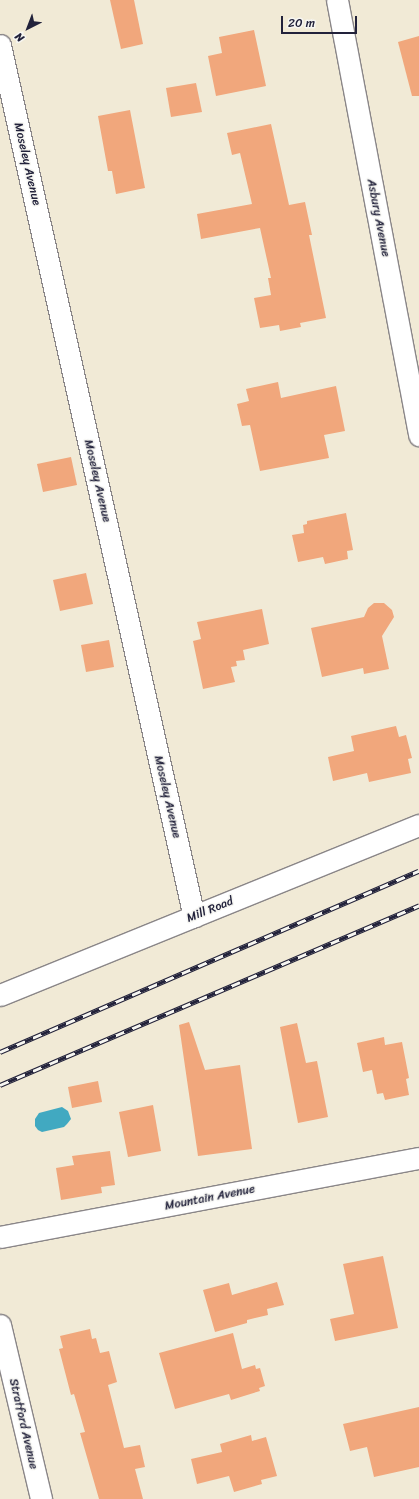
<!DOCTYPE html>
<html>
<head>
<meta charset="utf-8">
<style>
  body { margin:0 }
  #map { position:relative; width:419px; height:1499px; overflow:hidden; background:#f1ead6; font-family:Sriracha,sans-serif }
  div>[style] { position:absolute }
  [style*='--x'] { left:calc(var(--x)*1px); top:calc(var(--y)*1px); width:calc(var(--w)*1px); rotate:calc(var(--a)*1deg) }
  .water>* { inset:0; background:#41a9c1 }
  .building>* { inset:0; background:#f1a77c }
  .roads { filter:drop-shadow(1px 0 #8a8688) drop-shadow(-1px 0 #8a8688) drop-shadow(0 1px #8a8688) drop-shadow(0 -1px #8a8688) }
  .minor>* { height:21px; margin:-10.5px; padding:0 10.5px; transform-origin:10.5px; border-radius:10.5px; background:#fff }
  .rail>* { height:4.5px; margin-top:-2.25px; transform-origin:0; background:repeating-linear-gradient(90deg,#f6f6f2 0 9px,#22223b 0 18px); box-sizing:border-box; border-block:1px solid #22223b }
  span { translate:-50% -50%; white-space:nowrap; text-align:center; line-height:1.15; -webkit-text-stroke:3px #f6f6f2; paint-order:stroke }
  .street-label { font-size:12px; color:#22223b }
  .north { position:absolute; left:8px; top:8px; width:40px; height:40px; -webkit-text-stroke:3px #f6f6f2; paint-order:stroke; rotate:222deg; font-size:11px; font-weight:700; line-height:16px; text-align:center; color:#22223b }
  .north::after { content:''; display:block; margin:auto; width:14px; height:18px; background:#22223b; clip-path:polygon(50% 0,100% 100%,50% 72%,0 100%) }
  .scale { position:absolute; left:281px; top:16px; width:76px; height:18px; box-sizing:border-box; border:2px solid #22223b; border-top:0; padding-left:5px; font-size:12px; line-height:14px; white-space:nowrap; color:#22223b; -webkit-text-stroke:3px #f6f6f2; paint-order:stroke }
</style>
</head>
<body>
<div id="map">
  <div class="water">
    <div style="clip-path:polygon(62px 1107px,68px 1111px,71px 1119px,67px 1124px,64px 1127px,42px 1132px,38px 1130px,35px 1126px,35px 1119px,39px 1113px)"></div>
  </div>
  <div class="building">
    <div style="clip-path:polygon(110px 0,134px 0,143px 44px,121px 49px)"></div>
    <div style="clip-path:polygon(254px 30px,266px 86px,216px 96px,208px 56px,222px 53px,219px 37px)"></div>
    <div style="clip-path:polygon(419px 36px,419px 96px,412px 96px,398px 42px)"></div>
    <div style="clip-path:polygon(196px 83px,202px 112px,171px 117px,166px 88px)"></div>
    <div style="clip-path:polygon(130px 110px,145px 188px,116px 194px,112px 171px,108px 171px,98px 116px)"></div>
    <div style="clip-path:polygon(271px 124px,289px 205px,305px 202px,312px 235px,309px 235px,326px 318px,300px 323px,301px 327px,280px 331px,279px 325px,260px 328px,254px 298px,271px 295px,268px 278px,271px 278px,260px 228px,201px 239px,197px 214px,252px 204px,240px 153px,232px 155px,227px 133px)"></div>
    <div style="clip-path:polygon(278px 382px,281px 398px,336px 386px,345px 431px,324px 435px,329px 458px,260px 471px,250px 425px,242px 426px,237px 404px,249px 401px,246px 389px)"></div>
    <div style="clip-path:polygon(71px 457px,77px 485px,43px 492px,37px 464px)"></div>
    <div style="clip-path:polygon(346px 513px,353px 550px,347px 551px,348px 559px,325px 564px,323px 557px,298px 562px,292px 535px,304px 533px,303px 525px,307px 524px,307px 521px)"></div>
    <div style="clip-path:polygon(86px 573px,93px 604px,60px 611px,53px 580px)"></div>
    <div style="clip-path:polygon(374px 603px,384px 603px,392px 610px,394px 617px,382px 636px,389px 669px,364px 674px,363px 668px,322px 677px,311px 628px,364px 617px,368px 608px)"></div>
    <div style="clip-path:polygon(262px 609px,269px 644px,243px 650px,245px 660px,236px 661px,237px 666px,231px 667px,235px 682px,203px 689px,193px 641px,201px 639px,197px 622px)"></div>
    <div style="clip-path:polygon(109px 640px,114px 667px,86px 672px,81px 645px)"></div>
    <div style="clip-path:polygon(396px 726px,399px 737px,406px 735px,412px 758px,408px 759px,411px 773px,369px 782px,367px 773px,333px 781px,328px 757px,354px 751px,351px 736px)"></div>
    <div style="clip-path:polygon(189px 1022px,205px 1070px,240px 1065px,252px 1149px,198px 1156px,179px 1025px)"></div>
    <div style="clip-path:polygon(297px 1023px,306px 1063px,317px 1061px,328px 1117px,298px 1123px,280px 1027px)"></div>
    <div style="clip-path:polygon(384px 1037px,385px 1045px,402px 1042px,409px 1078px,406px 1079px,409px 1095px,385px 1100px,383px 1093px,377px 1094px,372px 1070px,363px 1072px,357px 1043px)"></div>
    <div style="clip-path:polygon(98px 1081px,102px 1102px,72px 1108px,68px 1087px)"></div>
    <div style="clip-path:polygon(153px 1105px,161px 1151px,128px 1157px,119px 1112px)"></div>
    <div style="clip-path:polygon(110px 1151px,115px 1185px,101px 1187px,102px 1193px,61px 1200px,56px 1168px,74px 1165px,72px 1156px)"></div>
    <div style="clip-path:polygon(383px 1256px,398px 1328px,335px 1341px,330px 1319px,354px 1314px,343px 1264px)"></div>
    <div style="clip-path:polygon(277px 1282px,284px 1305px,267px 1309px,268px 1315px,247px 1320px,247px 1323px,215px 1332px,203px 1290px,229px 1283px,232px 1295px)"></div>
    <div style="clip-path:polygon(90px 1329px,92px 1339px,96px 1338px,100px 1353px,109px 1351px,117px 1382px,108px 1385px,124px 1448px,140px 1445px,145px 1467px,135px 1469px,143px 1499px,99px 1499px,80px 1433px,85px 1432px,74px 1394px,71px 1395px,59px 1349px,63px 1348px,60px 1336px)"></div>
    <div style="clip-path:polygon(233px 1333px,242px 1369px,255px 1365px,256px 1369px,260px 1368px,265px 1386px,259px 1388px,260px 1391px,231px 1400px,229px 1394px,175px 1409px,159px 1353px)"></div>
    <div style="clip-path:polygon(419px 1407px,419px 1467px,374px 1477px,367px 1447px,350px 1451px,343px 1424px)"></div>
    <div style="clip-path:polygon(251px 1435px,252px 1441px,266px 1437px,277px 1476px,261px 1480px,262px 1484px,234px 1492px,229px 1476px,197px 1484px,191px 1459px,222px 1452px,220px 1444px)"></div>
  </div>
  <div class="roads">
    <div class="minor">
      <div style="--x:337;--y:0;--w:443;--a:79.3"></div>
      <div style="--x:0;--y:45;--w:893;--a:77.46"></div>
      <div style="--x:0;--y:995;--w:452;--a:-22.1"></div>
      <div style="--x:0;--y:1237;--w:426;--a:-10.7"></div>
      <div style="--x:0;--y:1325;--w:179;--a:76.7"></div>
    </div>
  </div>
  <div class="rail">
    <div style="--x:0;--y:1052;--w:456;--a:-23.4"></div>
    <div style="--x:0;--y:1085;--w:456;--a:-23.2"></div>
  </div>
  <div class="street-label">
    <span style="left:27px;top:164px;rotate:77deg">Moseley Avenue</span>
    <span style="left:378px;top:218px;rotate:79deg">Asbury Avenue</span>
    <span style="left:97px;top:481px;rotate:77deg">Moseley Avenue</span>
    <span style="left:167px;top:797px;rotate:77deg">Moseley Avenue</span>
    <span style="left:210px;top:910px;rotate:-22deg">Mill Road</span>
    <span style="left:210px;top:1198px;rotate:-11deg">Mountain Avenue</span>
    <span style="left:23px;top:1424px;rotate:77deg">Stratford Avenue</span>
  </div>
  <div class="north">N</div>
  <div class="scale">20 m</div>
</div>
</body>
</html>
